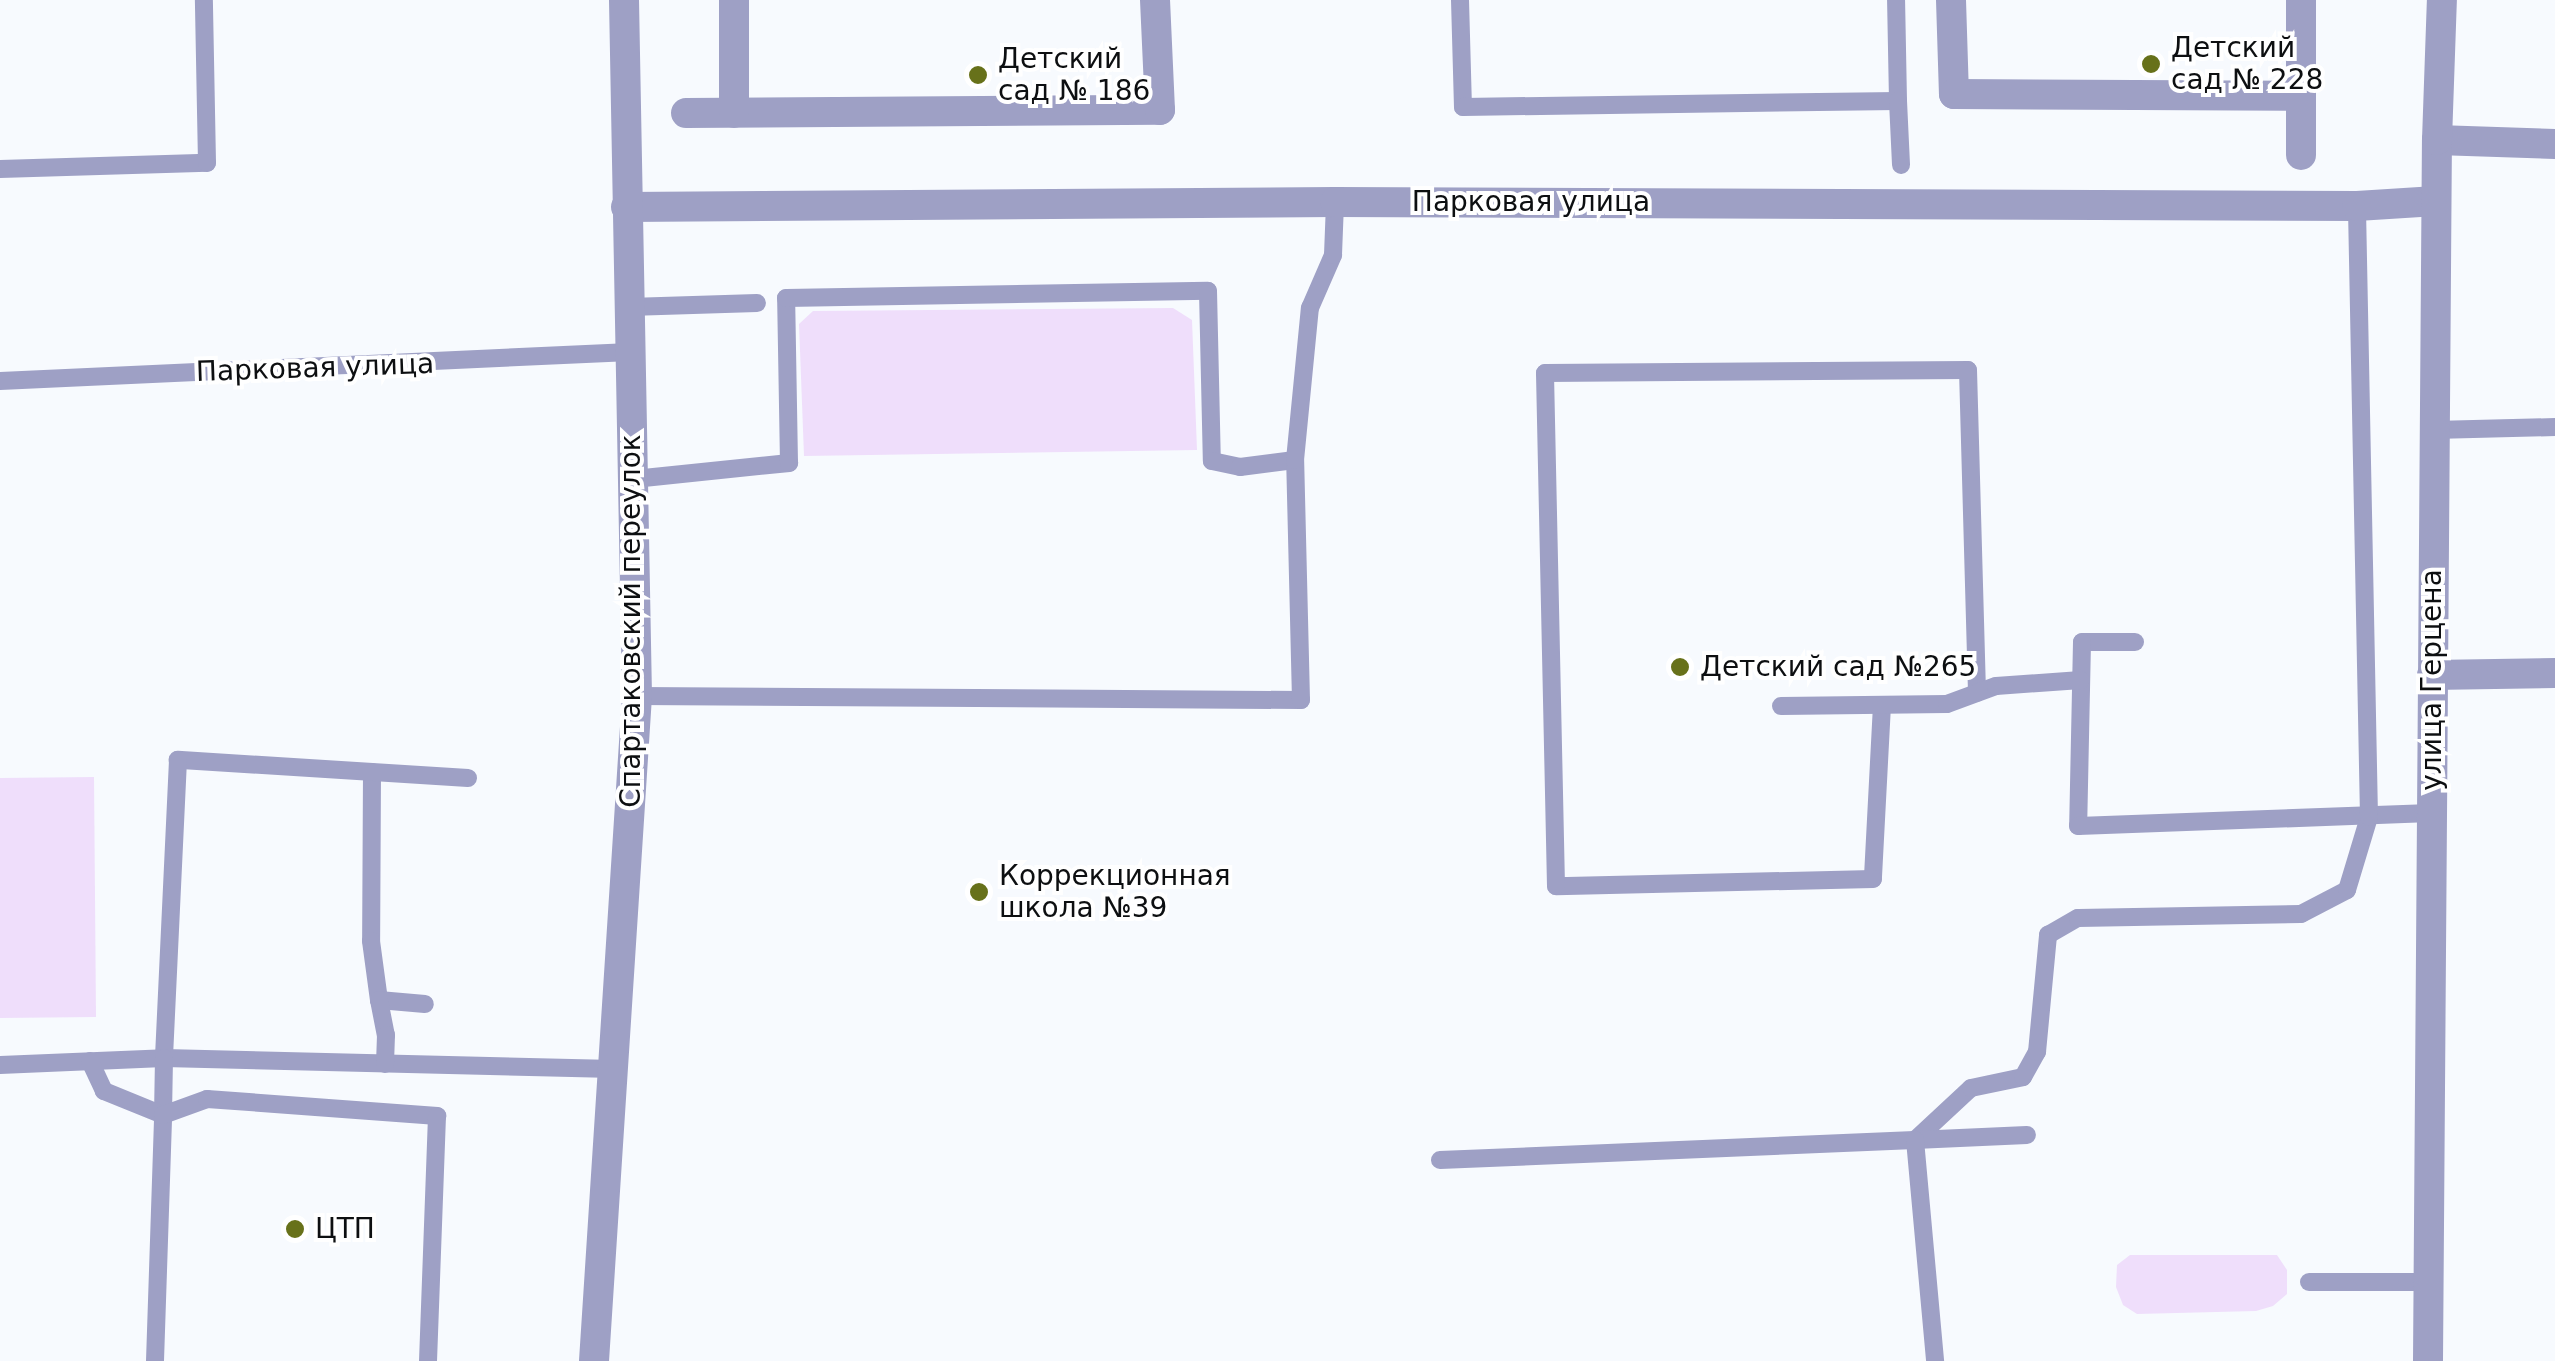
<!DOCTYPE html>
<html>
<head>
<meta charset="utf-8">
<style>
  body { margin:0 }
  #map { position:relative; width:2555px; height:1361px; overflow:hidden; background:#f7fafe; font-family:"DejaVu Sans",sans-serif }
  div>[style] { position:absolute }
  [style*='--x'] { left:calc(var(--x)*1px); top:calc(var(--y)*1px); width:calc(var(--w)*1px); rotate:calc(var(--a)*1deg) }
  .green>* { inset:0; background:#efdefb }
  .lane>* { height:18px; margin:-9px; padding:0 9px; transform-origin:9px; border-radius:9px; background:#9ea0c5 }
  .street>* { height:30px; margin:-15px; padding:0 15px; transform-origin:15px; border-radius:15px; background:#9ea0c5 }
  .dots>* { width:28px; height:28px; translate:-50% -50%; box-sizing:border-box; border:5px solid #fff; border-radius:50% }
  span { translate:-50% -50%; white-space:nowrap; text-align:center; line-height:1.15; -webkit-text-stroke:8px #fff; paint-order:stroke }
  .poi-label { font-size:28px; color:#0d0f11 }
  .left { translate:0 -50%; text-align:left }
  .street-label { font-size:28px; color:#0d0f11 }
</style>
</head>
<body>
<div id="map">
  <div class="green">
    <div style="clip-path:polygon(1173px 308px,1192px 320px,1197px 450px,804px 456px,799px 324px,813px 311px)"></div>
    <div style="clip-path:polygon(94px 777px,96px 1017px,0 1018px,0 778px)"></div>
    <div style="clip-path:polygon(2130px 1255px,2277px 1255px,2287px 1270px,2287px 1294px,2273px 1306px,2256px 1311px,2137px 1314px,2123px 1305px,2116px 1287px,2117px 1265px)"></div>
  </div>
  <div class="lane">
    <div style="--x:1460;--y:0;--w:107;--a:88.4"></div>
    <div style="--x:1463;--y:107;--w:435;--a:-0.8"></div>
    <div style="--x:1898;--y:101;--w:101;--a:-91.1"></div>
    <div style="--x:1898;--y:101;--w:64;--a:87.3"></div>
    <div style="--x:0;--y:169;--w:207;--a:-1.7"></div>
    <div style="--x:207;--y:163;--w:163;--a:-91.1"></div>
    <div style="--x:629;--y:307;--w:128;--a:-1.8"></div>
    <div style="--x:0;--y:381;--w:631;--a:-2.64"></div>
    <div style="--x:2434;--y:430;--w:121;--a:-1.4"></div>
    <div style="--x:634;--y:479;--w:156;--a:-5.9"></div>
    <div style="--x:789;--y:463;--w:165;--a:-91"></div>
    <div style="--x:786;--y:298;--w:422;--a:-1"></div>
    <div style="--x:1208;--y:291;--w:170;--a:88.7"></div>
    <div style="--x:1212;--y:461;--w:29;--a:12"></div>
    <div style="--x:1240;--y:467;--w:55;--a:-7.3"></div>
    <div style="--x:2135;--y:642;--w:53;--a:180"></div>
    <div style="--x:2082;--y:642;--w:184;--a:91.2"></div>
    <div style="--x:2078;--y:826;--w:353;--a:-2.1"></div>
    <div style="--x:637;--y:696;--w:664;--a:0.35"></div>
    <div style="--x:1301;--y:700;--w:240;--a:-91.4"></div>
    <div style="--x:1295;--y:460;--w:153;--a:-84.4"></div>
    <div style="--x:1310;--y:308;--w:58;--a:-66.5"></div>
    <div style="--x:1333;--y:255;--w:53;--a:-87.8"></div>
    <div style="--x:1882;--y:705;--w:174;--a:93"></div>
    <div style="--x:1873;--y:879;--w:317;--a:178.7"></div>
    <div style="--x:1556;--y:886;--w:513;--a:-91.23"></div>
    <div style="--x:1545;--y:373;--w:423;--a:-0.4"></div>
    <div style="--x:1968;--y:370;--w:323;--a:88.4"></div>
    <div style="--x:1781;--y:706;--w:166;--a:-0.7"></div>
    <div style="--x:1947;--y:704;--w:52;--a:-20.2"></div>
    <div style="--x:1996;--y:686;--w:85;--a:-4"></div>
    <div style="--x:372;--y:772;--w:169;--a:90.3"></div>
    <div style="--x:371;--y:941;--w:60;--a:82.3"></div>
    <div style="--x:379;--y:1000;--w:46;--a:5"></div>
    <div style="--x:468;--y:778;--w:291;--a:-176.4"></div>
    <div style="--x:178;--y:760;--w:298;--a:92.7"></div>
    <div style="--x:164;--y:1058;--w:450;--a:1.4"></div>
    <div style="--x:379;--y:1000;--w:36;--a:79"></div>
    <div style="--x:386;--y:1035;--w:29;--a:92"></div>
    <div style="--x:0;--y:1065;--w:164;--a:-2.4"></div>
    <div style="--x:164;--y:1058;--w:57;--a:91"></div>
    <div style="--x:163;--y:1115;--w:64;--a:-157.9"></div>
    <div style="--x:104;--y:1091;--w:33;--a:-115"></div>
    <div style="--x:1915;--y:1140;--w:76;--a:-42.9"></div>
    <div style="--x:1971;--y:1088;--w:53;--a:-11.9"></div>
    <div style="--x:2023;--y:1077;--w:29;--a:-61"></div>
    <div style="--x:2037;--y:1052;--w:118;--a:-84.6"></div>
    <div style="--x:2048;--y:935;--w:34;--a:-30"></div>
    <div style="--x:2078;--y:918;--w:223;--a:-1"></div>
    <div style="--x:2301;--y:914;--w:52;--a:-27.6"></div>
    <div style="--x:2347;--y:890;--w:76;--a:-73.2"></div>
    <div style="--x:2369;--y:817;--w:611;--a:-91.13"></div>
    <div style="--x:1915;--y:1140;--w:112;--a:-2.6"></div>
    <div style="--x:1440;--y:1160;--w:475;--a:-2.4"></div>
    <div style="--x:1915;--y:1140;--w:222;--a:84.8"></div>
    <div style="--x:2309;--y:1282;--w:120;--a:0"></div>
    <div style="--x:155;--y:1361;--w:246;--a:-88.1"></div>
    <div style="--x:163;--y:1115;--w:47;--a:-20"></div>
    <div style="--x:207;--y:1099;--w:231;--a:4.2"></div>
    <div style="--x:437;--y:1116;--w:245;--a:92.1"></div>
  </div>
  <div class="street">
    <div style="--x:1951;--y:0;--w:94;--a:88.2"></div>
    <div style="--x:1954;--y:94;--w:347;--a:0.3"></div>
    <div style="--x:2301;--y:96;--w:96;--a:-90"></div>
    <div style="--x:686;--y:113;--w:474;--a:-0.4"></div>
    <div style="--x:1160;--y:110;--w:110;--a:-92.6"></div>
    <div style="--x:734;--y:113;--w:113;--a:-90"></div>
    <div style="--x:2437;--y:140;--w:118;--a:1.9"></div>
    <div style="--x:2301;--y:155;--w:59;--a:-90"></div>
    <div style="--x:626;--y:207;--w:709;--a:-0.4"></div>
    <div style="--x:1335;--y:202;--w:1022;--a:0.22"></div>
    <div style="--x:2357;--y:206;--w:79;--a:-3.6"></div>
    <div style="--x:2432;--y:675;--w:123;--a:-0.9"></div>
    <div style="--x:594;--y:1361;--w:666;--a:-86.3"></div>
    <div style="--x:637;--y:696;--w:696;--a:-91.07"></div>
    <div style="--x:2428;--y:1361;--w:1221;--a:-89.58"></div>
    <div style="--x:2437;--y:140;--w:140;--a:-88"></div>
  </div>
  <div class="dots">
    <div style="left:2151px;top:64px;background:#67711a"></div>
    <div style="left:978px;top:75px;background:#67711a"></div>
    <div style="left:1680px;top:667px;background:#67711a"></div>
    <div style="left:979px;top:892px;background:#67711a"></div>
    <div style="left:295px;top:1229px;background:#67711a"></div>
  </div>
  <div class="poi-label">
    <span class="left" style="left:2171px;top:64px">Детский<br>сад № 228</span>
    <span class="left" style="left:998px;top:75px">Детский<br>сад № 186</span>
    <span class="left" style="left:1700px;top:667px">Детский сад №265</span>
    <span class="left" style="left:999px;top:892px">Коррекционная<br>школа №39</span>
    <span class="left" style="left:315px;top:1229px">ЦТП</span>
  </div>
  <div class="street-label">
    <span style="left:1531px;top:202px">Парковая улица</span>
    <span style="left:315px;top:368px;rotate:-2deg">Парковая улица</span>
    <span style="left:631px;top:621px;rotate:-90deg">Спартаковский переулок</span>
    <span style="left:2432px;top:680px;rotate:-90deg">улица Герцена</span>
  </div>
</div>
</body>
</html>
